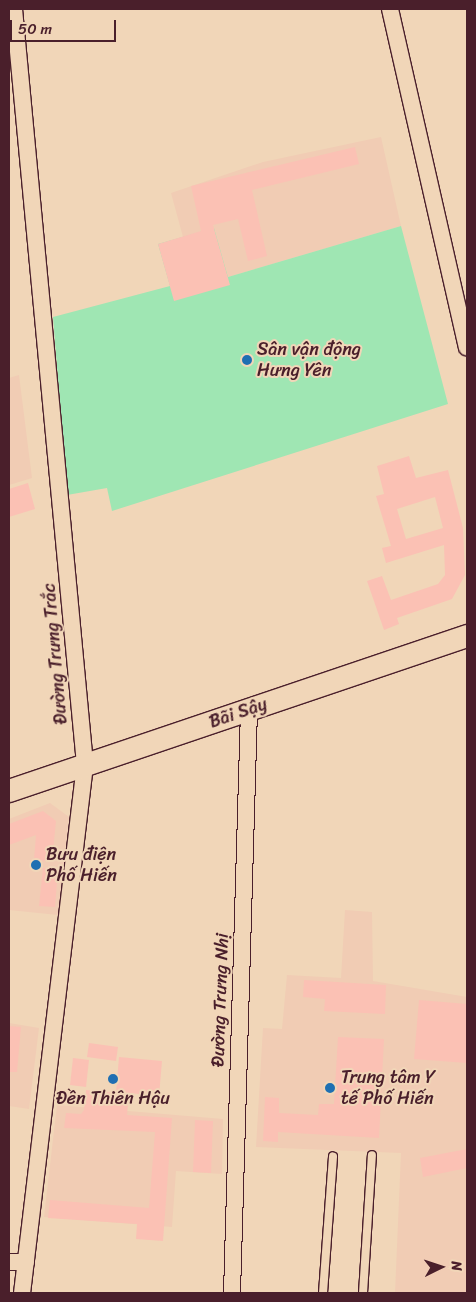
<!DOCTYPE html>
<html>
<head>
<meta charset="utf-8">
<style>
  body { margin:0 }
  #map { position:relative; width:476px; height:1302px; overflow:hidden; background:#f1d6b8; font-family:Sriracha,sans-serif }
  div>[style] { position:absolute }
  [style*='--x'] { left:calc(var(--x)*1px); top:calc(var(--y)*1px); width:calc(var(--w)*1px); rotate:calc(var(--a)*1deg) }
  .built>* { inset:0; background:#f1ccb4 }
  .green>* { inset:0; background:#9fe6b3 }
  .building>* { inset:0; background:#fbc1b4 }
  .roads { filter:drop-shadow(1px 0 #4a1f2b) drop-shadow(-1px 0 #4a1f2b) drop-shadow(0 1px #4a1f2b) drop-shadow(0 -1px #4a1f2b) }
  .lane>* { height:8px; margin:-4px; padding:0 4px; transform-origin:4px; border-radius:4px; background:#f1d6b8 }
  .street>* { height:16px; margin:-8px; padding:0 8px; transform-origin:8px; border-radius:8px; background:#f1d6b8 }
  .secondary>* { height:22px; margin:-11px; padding:0 11px; transform-origin:11px; border-radius:11px; background:#f1d6b8 }
  .dots>* { width:14px; height:14px; translate:-50% -50%; box-sizing:border-box; border:2px solid #f1d6b8; border-radius:50% }
  span { translate:-50% -50%; white-space:nowrap; text-align:center; line-height:1.15; -webkit-text-stroke:4px #f1d6b8; paint-order:stroke }
  .poi-label { font-size:18px; color:#4a1f2b }
  .left { translate:0 -50%; text-align:left }
  .street-label { font-size:18px; color:#4a1f2b }
  .frame { position:absolute; inset:0; border:10px solid #4a1f2b; pointer-events:none }
  .north { position:absolute; left:416px; top:1242px; width:50px; height:50px; -webkit-text-stroke:4px #f1d6b8; paint-order:stroke; rotate:86deg; font-size:14px; font-weight:700; line-height:20px; text-align:center; color:#4a1f2b }
  .north::after { content:''; display:block; margin:auto; width:18px; height:22px; background:#4a1f2b; clip-path:polygon(50% 0,100% 100%,50% 72%,0 100%) }
  .scale { position:absolute; left:10px; top:20px; width:106px; height:22px; box-sizing:border-box; border:2px solid #4a1f2b; border-top:0; padding-left:6px; font-size:15px; line-height:18px; white-space:nowrap; color:#4a1f2b; -webkit-text-stroke:4px #f1d6b8; paint-order:stroke }
</style>
</head>
<body>
<div id="map">
  <div class="built">
    <div style="clip-path:polygon(381px 137px,401px 226px,228px 277px,214px 228px,183px 237px,171px 193px,263px 162px)"></div>
    <div style="clip-path:polygon(19px 375px,32px 478px,9px 485px,9px 378px)"></div>
    <div style="clip-path:polygon(50px 803px,69px 817px,58px 915px,9px 910px,9px 819px)"></div>
    <div style="clip-path:polygon(345px 910px,372px 912px,373px 981px,467px 997px,467px 1293px,395px 1293px,401px 1153px,256px 1147px,263px 1028px,282px 1029px,287px 975px,341px 978px)"></div>
    <div style="clip-path:polygon(9px 1023px,39px 1028px,29px 1109px,9px 1106px)"></div>
    <div style="clip-path:polygon(57px 1105px,223px 1119px,222px 1174px,176px 1171px,172px 1227px,44px 1217px)"></div>
  </div>
  <div class="green">
    <div style="clip-path:polygon(401px 226px,448px 404px,112px 511px,107px 488px,67px 495px,53px 317px,170px 286px,158px 244px,214px 228px,228px 277px)"></div>
  </div>
  <div class="building">
    <div style="clip-path:polygon(355px 147px,359px 164px,252px 190px,267px 256px,248px 261px,238px 219px,213px 225px,230px 285px,174px 301px,158px 244px,201px 231px,191px 186px)"></div>
    <div style="clip-path:polygon(evenodd,409px 456px,416px 478px,448px 470px,463px 528px,465px 575px,452px 599px,397px 618px,399px 624px,384px 630px,367px 581px,382px 576px,391px 600px,438px 584px,445px 575px,444px 545px,386px 563px,382px 548px,391px 546px,376px 496px,384px 494px,377px 466px,409px 456px,435px 497px,443px 528px,406px 539px,397px 509px,435px 497px)"></div>
    <div style="clip-path:polygon(28px 483px,35px 509px,9px 517px,9px 489px)"></div>
    <div style="clip-path:polygon(43px 811px,56px 821px,52px 861px,34px 860px,36px 835px,9px 845px,9px 824px)"></div>
    <div style="clip-path:polygon(43px 868px,58px 869px,55px 907px,39px 906px)"></div>
    <div style="clip-path:polygon(304px 980px,386px 985px,385px 1014px,324px 1011px,325px 999px,303px 997px)"></div>
    <div style="clip-path:polygon(419px 1000px,467px 1004px,467px 1063px,414px 1059px)"></div>
    <div style="clip-path:polygon(9px 1026px,21px 1027px,17px 1072px,9px 1072px)"></div>
    <div style="clip-path:polygon(338px 1037px,384px 1039px,379px 1138px,278px 1132px,278px 1142px,263px 1141px,265px 1097px,279px 1098px,279px 1113px,318px 1115px,319px 1104px,334px 1104px)"></div>
    <div style="clip-path:polygon(89px 1043px,118px 1047px,116px 1061px,87px 1057px)"></div>
    <div style="clip-path:polygon(119px 1057px,162px 1061px,159px 1096px,129px 1093px,127px 1115px,172px 1118px,163px 1241px,136px 1239px,137px 1224px,48px 1218px,50px 1200px,149px 1208px,155px 1132px,64px 1128px,66px 1113px,81px 1114px,84px 1110px,86px 1090px,116px 1093px)"></div>
    <div style="clip-path:polygon(73px 1058px,89px 1060px,86px 1087px,70px 1085px)"></div>
    <div style="clip-path:polygon(195px 1120px,213px 1121px,211px 1173px,193px 1172px)"></div>
    <div style="clip-path:polygon(467px 1149px,467px 1168px,423px 1177px,420px 1158px)"></div>
  </div>
  <div class="roads">
    <div class="lane">
      <div style="--x:323;--y:1293;--w:137;--a:-85.8"></div>
      <div style="--x:363;--y:1293;--w:138;--a:-86.3"></div>
    </div>
    <div class="street">
      <div style="--x:14;--y:9;--w:759;--a:84.63"></div>
      <div style="--x:85;--y:765;--w:532;--a:96.8"></div>
      <div style="--x:390;--y:9;--w:347;--a:77.2"></div>
      <div style="--x:9;--y:1262;--w:17;--a:0"></div>
      <div style="--x:232;--y:1293;--w:584;--a:-88.33"></div>
    </div>
    <div class="secondary">
      <div style="--x:9;--y:791;--w:484;--a:-18.7"></div>
    </div>
  </div>
  <div class="dots">
    <div style="left:247px;top:360px;background:#1f6fb2"></div>
    <div style="left:36px;top:865px;background:#1f6fb2"></div>
    <div style="left:113px;top:1079px;background:#1f6fb2"></div>
    <div style="left:330px;top:1088px;background:#1f6fb2"></div>
  </div>
  <div class="poi-label">
    <span class="left" style="left:257px;top:360px">Sân vận động<br>Hưng Yên</span>
    <span class="left" style="left:46px;top:865px">Bưu điện<br>Phố Hiến</span>
    <span class="left" style="left:341px;top:1088px">Trung tâm Y<br>tế Phố Hiến</span>
    <span style="left:113px;top:1098px">Đền Thiên Hậu</span>
  </div>
  <div class="street-label">
    <span style="left:55px;top:654px;rotate:-95deg">Đường Trưng Trắc</span>
    <span style="left:238px;top:713px;rotate:-19deg">Bãi Sậy</span>
    <span style="left:220px;top:1000px;rotate:-88deg">Đường Trưng Nhị</span>
  </div>
  <div class="frame"></div>
  <div class="north">N</div>
  <div class="scale">50 m</div>
</div>
</body>
</html>
